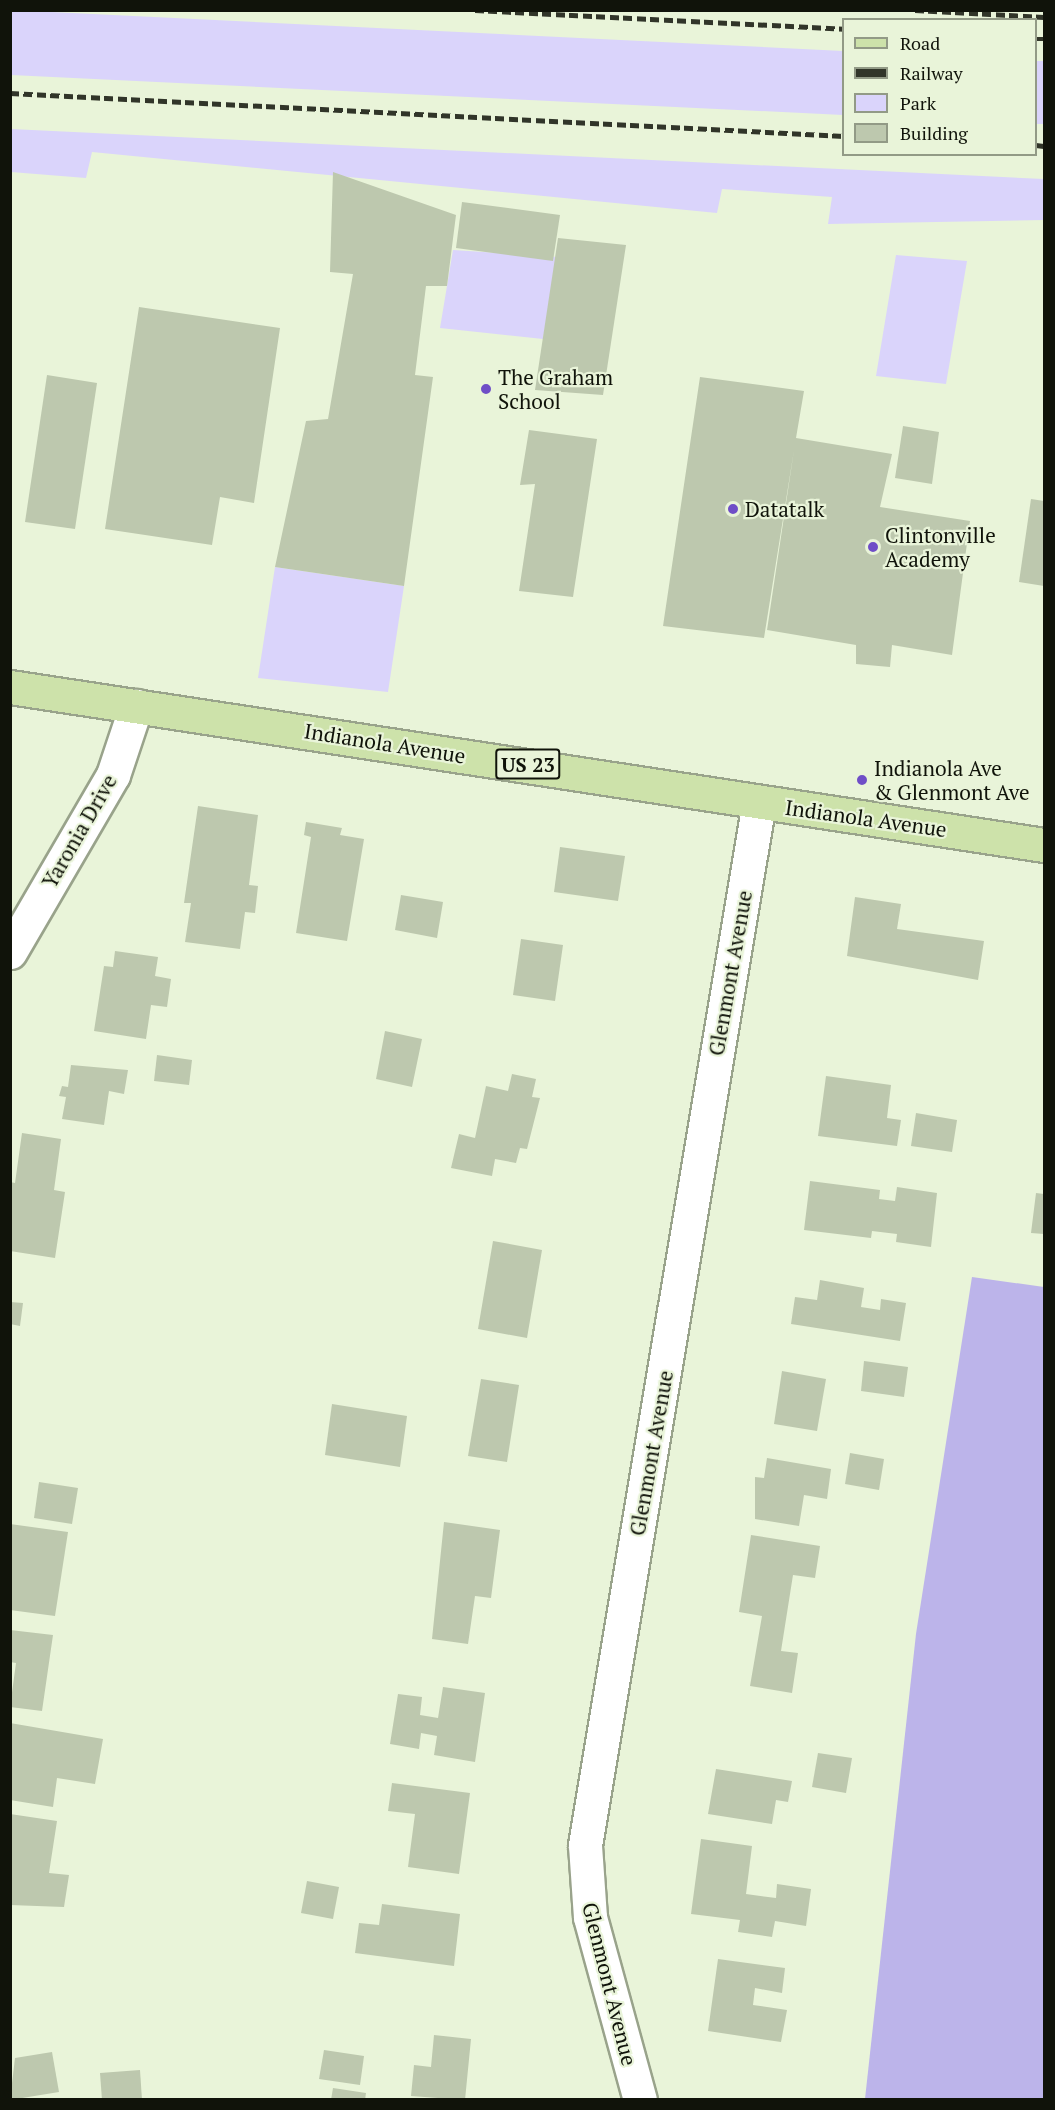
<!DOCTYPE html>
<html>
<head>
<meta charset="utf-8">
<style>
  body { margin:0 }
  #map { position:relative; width:1055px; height:2110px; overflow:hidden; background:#e9f4d9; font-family:"PT Serif",serif }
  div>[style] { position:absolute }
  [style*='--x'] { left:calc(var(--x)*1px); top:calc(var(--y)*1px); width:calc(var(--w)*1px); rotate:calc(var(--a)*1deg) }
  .green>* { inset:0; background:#dad4fb }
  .forest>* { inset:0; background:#bcb4ea }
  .building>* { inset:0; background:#bdc8ae }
  .roads { filter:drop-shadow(2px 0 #99a38b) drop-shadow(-2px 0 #99a38b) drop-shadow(0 2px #99a38b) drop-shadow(0 -2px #99a38b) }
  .minor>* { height:33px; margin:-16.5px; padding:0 16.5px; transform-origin:16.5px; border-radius:16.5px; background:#fff }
  .major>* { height:33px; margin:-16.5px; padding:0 16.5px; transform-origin:16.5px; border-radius:16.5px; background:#cde2aa }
  .rail>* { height:4.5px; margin-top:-2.25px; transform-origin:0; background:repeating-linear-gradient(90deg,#313529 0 9px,transparent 0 13.5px) }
  .dots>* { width:16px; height:16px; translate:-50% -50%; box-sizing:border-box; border:3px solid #e9f4d9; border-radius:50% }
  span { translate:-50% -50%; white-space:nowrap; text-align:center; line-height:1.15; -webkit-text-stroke:4.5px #e9f4d9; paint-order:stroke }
  .shield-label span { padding:2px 4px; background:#e9f4d9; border:2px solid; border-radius:4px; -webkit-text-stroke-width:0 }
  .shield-label { font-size:20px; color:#10130a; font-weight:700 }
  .poi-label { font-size:21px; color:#10130a }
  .left { translate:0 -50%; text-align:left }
  .street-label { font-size:21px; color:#10130a }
  .frame { position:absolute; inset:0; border:12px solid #10130a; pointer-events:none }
  .legend { position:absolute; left:842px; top:18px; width:195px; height:138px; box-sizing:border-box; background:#e9f4d9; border:2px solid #929a86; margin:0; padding:8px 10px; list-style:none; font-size:18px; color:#10130a }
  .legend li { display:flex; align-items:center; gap:12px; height:30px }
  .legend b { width:30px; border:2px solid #929a86 }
</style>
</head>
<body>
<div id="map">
  <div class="green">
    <div style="clip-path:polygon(11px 10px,843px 51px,843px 115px,11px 75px)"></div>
    <div style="clip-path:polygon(1036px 61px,1044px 61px,1044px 124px,1036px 124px)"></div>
    <div style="clip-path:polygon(11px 129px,1044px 179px,1044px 220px,828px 224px,832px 197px,722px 189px,717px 213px,92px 152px,86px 178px,11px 172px)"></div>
    <div style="clip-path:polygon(453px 250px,557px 257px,543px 339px,440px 328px)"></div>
    <div style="clip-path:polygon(896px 255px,967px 261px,946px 384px,876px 376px)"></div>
    <div style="clip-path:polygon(275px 567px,404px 586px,388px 692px,258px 678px)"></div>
  </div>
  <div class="forest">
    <div style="clip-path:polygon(972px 1277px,1044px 1287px,1044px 2099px,865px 2099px,916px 1634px)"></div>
  </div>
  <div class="building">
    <div style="clip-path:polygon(333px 172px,456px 215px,447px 286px,426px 286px,415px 375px,433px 377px,404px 586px,275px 567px,306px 421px,328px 419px,353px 274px,330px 272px)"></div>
    <div style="clip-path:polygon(462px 202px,560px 215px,553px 261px,456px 248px)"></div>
    <div style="clip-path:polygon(558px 238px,626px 245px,603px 395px,535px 390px)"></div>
    <div style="clip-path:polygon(139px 307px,280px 328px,254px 503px,220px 497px,212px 545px,105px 529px)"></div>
    <div style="clip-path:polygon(47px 375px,97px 383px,75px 529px,25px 522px)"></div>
    <div style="clip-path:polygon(700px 377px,804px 391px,796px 438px,892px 454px,880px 507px,970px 521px,952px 655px,892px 645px,890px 667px,856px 664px,856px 645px,767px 630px,794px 450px,764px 638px,663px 626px)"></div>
    <div style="clip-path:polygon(903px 426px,939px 432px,932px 484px,895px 478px)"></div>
    <div style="clip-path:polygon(529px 430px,597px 439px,573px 597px,519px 591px,535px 484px,520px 485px)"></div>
    <div style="clip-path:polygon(1031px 499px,1044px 501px,1044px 586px,1019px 582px)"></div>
    <div style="clip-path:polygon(198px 806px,258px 815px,249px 885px,258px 886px,255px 913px,245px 912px,240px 949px,185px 942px,191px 903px,184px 903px)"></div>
    <div style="clip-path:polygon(306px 822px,342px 828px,340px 835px,364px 839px,347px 941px,296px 933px,311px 837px,304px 835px)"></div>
    <div style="clip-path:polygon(560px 847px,625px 856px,618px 901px,554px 892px)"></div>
    <div style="clip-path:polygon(401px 895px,443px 902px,437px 938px,395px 930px)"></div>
    <div style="clip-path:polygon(855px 897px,901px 904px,897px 929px,984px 941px,978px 980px,847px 956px)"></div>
    <div style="clip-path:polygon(521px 939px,563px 945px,555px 1001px,513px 995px)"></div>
    <div style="clip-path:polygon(115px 951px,158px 957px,155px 976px,171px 979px,167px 1007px,151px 1005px,146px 1039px,94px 1031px,104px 966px,113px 967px)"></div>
    <div style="clip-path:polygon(385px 1031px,422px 1039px,412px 1087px,376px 1079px)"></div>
    <div style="clip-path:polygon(157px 1055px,192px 1060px,189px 1085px,154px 1081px)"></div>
    <div style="clip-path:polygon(71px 1065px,128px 1070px,124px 1094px,109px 1091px,104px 1125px,62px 1119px,66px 1097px,59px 1096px,62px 1086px,68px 1087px)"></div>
    <div style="clip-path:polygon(512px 1074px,536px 1079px,532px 1097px,540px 1098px,527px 1149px,520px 1148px,516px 1163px,495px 1159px,492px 1176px,451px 1168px,459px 1134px,475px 1138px,486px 1086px,508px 1091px)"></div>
    <div style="clip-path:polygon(826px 1076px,891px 1085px,887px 1118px,901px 1120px,897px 1146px,818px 1136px)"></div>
    <div style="clip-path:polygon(916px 1113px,957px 1120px,952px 1152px,911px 1146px)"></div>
    <div style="clip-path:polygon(22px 1133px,61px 1139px,54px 1190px,65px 1192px,55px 1258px,10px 1251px,10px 1182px,15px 1183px)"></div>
    <div style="clip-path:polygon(810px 1181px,880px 1190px,879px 1199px,895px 1201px,897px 1187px,937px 1193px,931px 1247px,896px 1242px,897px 1234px,872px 1231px,871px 1238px,804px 1230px)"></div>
    <div style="clip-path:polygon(1036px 1193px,1044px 1194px,1044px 1234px,1031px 1233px)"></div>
    <div style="clip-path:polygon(493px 1241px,542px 1250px,527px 1338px,478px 1329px)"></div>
    <div style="clip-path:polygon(820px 1280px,864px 1288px,861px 1307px,880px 1310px,881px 1299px,906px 1303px,900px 1341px,791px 1324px,795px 1297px,817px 1300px)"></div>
    <div style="clip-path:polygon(10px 1302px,23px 1303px,20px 1326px,10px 1324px)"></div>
    <div style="clip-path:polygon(864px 1361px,908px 1367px,904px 1397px,861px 1391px)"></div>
    <div style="clip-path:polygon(782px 1371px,826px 1379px,817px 1431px,774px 1424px)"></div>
    <div style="clip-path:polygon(481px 1379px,519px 1385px,507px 1462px,468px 1456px)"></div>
    <div style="clip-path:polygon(332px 1404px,407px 1416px,400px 1467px,325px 1455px)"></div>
    <div style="clip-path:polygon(850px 1453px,884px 1459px,879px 1490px,845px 1484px)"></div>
    <div style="clip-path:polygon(767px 1458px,831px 1469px,827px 1499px,804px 1495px,799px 1526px,755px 1519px,755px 1477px,764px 1478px)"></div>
    <div style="clip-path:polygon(39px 1482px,78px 1488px,72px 1524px,34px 1518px)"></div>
    <div style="clip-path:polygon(444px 1522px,500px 1530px,491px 1598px,475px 1596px,468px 1644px,432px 1639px)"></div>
    <div style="clip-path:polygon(10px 1524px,68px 1532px,55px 1616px,10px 1610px)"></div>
    <div style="clip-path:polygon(751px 1535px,820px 1546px,815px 1578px,793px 1575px,781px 1651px,798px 1653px,792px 1693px,750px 1686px,762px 1616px,739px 1612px)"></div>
    <div style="clip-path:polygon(10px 1630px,53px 1635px,42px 1711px,10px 1707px,16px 1663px,10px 1662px)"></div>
    <div style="clip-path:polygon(443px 1687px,485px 1693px,475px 1762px,434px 1755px,437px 1736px,421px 1733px,419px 1749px,390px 1744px,398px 1694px,422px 1697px,420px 1715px,438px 1718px)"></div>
    <div style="clip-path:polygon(10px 1723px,103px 1739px,95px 1784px,57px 1778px,53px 1807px,10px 1800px)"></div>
    <div style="clip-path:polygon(818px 1753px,852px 1758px,846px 1793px,812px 1787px)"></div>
    <div style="clip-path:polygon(716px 1769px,792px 1781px,788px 1802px,776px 1800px,772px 1824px,708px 1814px)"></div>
    <div style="clip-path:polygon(392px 1783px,470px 1793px,459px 1874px,408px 1867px,415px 1814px,388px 1811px)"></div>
    <div style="clip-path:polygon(10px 1814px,57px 1821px,49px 1873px,69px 1875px,64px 1907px,10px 1905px)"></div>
    <div style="clip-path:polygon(701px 1839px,752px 1846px,746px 1894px,776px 1898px,777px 1884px,811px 1889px,806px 1926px,775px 1921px,772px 1937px,738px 1932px,740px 1920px,691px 1914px)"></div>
    <div style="clip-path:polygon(307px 1881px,339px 1887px,333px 1919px,301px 1913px)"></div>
    <div style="clip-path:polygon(382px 1904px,460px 1914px,454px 1966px,355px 1953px,359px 1923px,379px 1925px)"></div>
    <div style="clip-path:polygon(718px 1959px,785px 1968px,782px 1993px,755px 1988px,753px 2005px,787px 2010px,781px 2042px,708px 2031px)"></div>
    <div style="clip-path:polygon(434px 2035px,471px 2039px,465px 2100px,411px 2096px,414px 2065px,431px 2067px)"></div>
    <div style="clip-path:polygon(324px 2050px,364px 2056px,360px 2085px,319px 2079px)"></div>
    <div style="clip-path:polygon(52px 2052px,59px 2092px,10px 2100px,15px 2058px)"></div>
    <div style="clip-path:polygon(140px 2070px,142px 2100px,102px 2100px,100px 2073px)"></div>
    <div style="clip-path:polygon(333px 2088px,366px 2093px,365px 2100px,331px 2100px)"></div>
  </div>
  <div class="roads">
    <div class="minor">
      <div style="--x:10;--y:952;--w:205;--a:-59.8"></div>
      <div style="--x:113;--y:775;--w:73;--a:-71.6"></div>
      <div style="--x:640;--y:2100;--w:190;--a:-105.3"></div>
      <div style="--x:590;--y:1917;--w:72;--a:-94"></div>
      <div style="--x:585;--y:1845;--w:1057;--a:-80.53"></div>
    </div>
    <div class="major">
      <div style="--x:10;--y:687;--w:1046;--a:8.69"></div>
    </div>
  </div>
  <div class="rail">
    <div style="--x:475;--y:10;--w:369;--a:2.9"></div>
    <div style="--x:915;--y:10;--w:129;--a:3.1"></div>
    <div style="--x:1036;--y:39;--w:8;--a:0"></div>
    <div style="--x:10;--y:93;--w:835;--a:2.95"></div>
    <div style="--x:1036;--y:145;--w:8;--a:7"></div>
  </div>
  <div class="dots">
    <div style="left:486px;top:389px;background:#6f4ec7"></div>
    <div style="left:733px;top:509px;background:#6f4ec7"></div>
    <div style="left:873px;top:547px;background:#6f4ec7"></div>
    <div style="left:862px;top:780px;background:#6f4ec7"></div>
  </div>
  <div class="shield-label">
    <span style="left:528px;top:764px">US 23</span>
  </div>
  <div class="poi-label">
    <span class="left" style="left:498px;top:389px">The Graham<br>School</span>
    <span class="left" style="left:745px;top:509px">Datatalk</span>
    <span class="left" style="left:885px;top:547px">Clintonville<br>Academy</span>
    <span class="left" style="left:874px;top:780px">Indianola Ave<br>&amp; Glenmont Ave</span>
  </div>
  <div class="street-label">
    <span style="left:385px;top:743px;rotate:9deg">Indianola Avenue</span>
    <span style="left:866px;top:818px;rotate:8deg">Indianola Avenue</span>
    <span style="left:79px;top:831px;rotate:-60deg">Yaronia Drive</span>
    <span style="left:730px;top:973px;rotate:-80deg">Glenmont Avenue</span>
    <span style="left:651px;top:1453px;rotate:-80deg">Glenmont Avenue</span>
    <span style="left:610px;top:1984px;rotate:76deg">Glenmont Avenue</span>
  </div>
  <div class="frame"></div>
  <ul class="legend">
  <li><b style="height:8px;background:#cde2aa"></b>Road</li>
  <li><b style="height:8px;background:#313529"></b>Railway</li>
  <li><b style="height:16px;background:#dad4fb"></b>Park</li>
  <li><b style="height:16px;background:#bdc8ae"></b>Building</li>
  </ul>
</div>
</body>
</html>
